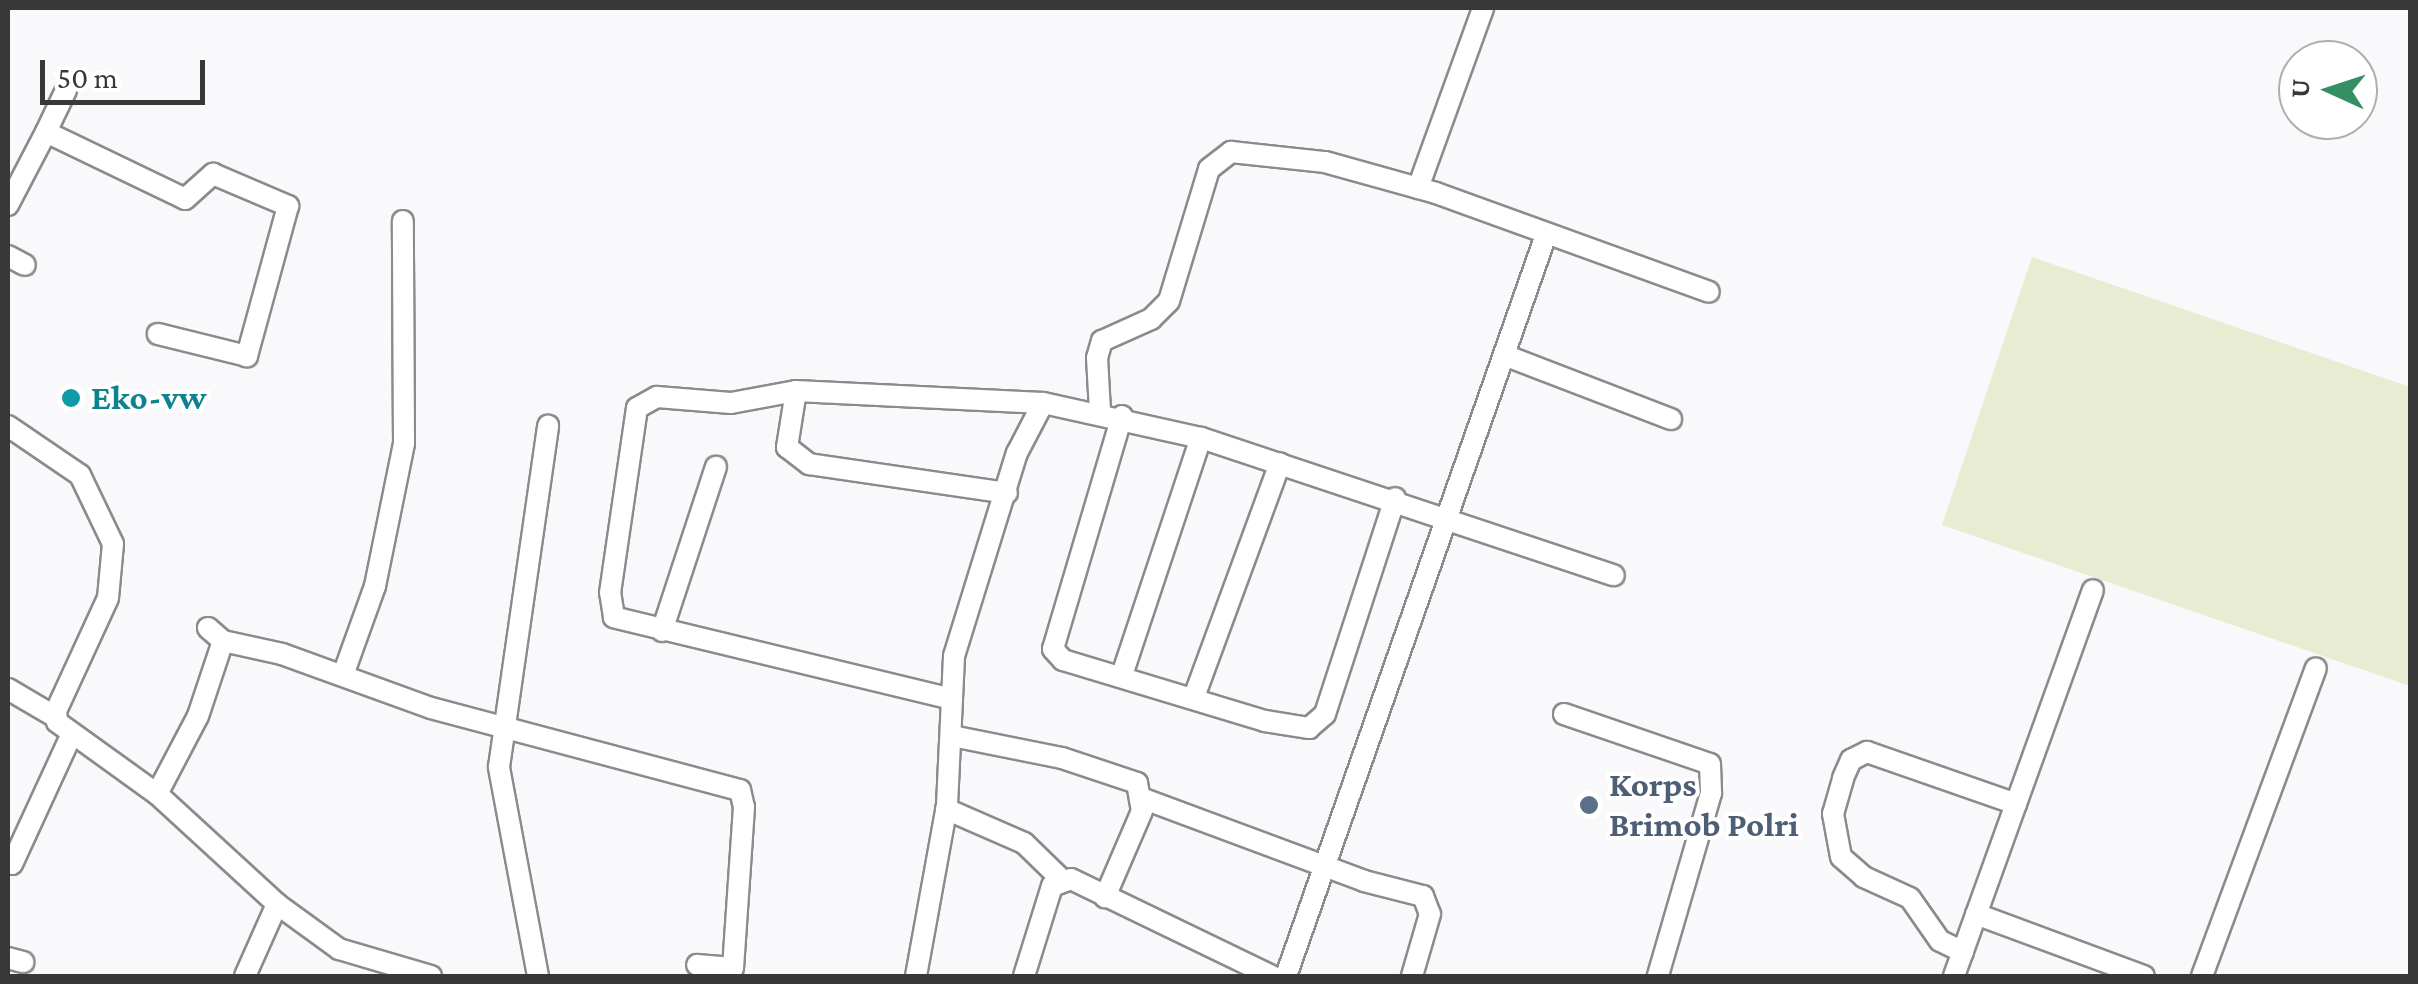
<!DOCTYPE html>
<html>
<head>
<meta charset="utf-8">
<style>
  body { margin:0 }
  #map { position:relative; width:2418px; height:984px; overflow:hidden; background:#f9f9fb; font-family:"Crimson Pro",serif }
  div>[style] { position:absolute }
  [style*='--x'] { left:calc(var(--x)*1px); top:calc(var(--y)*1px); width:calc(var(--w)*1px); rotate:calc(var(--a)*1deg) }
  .green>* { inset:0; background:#e8ecd2 }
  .roads { filter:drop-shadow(2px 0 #8a8b8c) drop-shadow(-2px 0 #8a8b8c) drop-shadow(0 2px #8a8b8c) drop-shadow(0 -2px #8a8b8c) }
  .minor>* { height:20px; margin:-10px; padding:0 10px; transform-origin:10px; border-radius:10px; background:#fff }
  .dots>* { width:28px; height:28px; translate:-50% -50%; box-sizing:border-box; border:5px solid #fff; border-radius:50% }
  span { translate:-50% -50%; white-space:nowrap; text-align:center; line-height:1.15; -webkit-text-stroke:8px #fff; paint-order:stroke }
  .culture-label { font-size:35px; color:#0d838f; font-weight:700 }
  .left { translate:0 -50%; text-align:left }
  .service-label { font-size:35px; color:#4e5e75; font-weight:700 }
  .frame { position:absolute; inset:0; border:10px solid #383839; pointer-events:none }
  .north { position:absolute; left:2278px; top:40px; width:100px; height:100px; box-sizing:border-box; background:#fff; border:2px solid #afafb0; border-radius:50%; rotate:273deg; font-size:28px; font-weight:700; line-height:40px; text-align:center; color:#383839 }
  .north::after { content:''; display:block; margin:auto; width:35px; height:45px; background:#368e63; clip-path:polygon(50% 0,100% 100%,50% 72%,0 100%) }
  .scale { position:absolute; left:40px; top:60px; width:165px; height:45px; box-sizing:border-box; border:5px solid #383839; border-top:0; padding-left:12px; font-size:30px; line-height:35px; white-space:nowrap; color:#383839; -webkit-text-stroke:8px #fff; paint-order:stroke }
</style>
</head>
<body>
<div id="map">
  <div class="green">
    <div style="clip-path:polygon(2032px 257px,2410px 387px,2410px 686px,1942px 525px)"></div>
  </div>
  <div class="roads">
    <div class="minor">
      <div style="--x:46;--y:132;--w:47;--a:-64.5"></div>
      <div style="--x:1418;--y:188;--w:191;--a:-70.1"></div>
      <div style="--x:8;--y:205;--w:82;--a:-62.5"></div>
      <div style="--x:46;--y:132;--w:154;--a:25.7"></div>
      <div style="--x:185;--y:199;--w:38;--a:-42"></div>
      <div style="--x:213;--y:174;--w:82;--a:23.1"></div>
      <div style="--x:288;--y:206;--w:156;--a:105.3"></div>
      <div style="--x:247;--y:356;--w:92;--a:-166.1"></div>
      <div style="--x:8;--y:256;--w:19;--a:28"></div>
      <div style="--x:1504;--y:355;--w:179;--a:21"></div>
      <div style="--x:796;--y:391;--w:57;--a:99.1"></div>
      <div style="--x:787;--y:447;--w:28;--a:38"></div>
      <div style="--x:809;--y:464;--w:200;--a:8.3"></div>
      <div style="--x:1100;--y:411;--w:53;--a:-93.2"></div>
      <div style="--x:1097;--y:358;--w:18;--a:-74"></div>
      <div style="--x:1102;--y:341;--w:54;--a:-24.2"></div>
      <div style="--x:1151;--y:319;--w:25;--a:-45"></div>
      <div style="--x:1169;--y:301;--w:138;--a:-73.1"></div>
      <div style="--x:1209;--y:169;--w:28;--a:-38"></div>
      <div style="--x:1231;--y:152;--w:95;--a:6.1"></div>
      <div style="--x:1325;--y:162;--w:115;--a:15.6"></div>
      <div style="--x:1436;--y:193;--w:290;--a:19.9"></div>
      <div style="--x:1122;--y:416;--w:243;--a:106.5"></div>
      <div style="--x:1053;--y:649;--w:15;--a:48"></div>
      <div style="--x:1063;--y:660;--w:211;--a:16.8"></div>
      <div style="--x:1265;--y:721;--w:45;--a:9"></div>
      <div style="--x:1309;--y:728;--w:21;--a:-41"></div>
      <div style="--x:1325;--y:714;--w:227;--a:-72"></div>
      <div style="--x:8;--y:426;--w:87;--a:34.2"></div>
      <div style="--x:80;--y:475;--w:76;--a:64.4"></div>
      <div style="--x:113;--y:544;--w:54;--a:95.3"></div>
      <div style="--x:108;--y:598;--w:124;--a:114.7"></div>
      <div style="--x:56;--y:711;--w:11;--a:85"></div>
      <div style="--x:57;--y:722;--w:123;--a:35.8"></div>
      <div style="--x:157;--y:794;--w:163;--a:42.5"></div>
      <div style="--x:277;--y:904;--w:77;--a:36"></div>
      <div style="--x:339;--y:949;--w:96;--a:16.4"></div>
      <div style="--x:662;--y:631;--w:173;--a:-71.8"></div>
      <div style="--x:223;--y:641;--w:60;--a:12.4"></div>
      <div style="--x:282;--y:654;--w:158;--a:19.9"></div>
      <div style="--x:431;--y:708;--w:320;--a:14.9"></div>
      <div style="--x:740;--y:790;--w:17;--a:77"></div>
      <div style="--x:744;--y:807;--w:161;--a:93.9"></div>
      <div style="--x:733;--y:968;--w:36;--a:-175"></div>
      <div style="--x:343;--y:675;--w:95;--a:-70.2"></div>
      <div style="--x:375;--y:586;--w:146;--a:-78.5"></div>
      <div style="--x:404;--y:443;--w:222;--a:-90.3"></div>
      <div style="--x:1122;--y:675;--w:250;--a:-71.6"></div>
      <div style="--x:8;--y:689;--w:53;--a:30.4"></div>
      <div style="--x:1194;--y:697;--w:249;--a:-69.8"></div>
      <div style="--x:952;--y:699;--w:348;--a:-166.4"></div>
      <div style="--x:614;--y:617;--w:24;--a:-99"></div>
      <div style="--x:610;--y:593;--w:187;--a:-81.7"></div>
      <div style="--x:637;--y:408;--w:23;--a:-29"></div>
      <div style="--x:657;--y:397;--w:74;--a:4.6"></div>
      <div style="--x:731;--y:403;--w:66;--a:-10.5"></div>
      <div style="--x:796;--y:391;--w:247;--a:2.8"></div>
      <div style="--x:1564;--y:714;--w:154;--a:18.9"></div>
      <div style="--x:1710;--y:764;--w:29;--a:88"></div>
      <div style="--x:1711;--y:793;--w:191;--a:106.2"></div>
      <div style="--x:952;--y:736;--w:112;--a:11.3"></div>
      <div style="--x:1062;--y:758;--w:79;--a:18.4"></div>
      <div style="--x:1137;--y:783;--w:28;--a:80"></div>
      <div style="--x:1142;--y:811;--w:94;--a:113.3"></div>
      <div style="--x:157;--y:794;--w:88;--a:-62.3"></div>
      <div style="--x:198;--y:716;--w:79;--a:-71.6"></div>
      <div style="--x:223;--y:641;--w:20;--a:-139"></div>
      <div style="--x:1144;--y:799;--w:235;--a:20.4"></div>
      <div style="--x:1364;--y:881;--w:61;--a:14.3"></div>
      <div style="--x:1423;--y:896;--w:19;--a:69"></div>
      <div style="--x:1430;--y:914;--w:65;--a:106.2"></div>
      <div style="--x:946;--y:809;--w:85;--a:23.6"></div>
      <div style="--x:1024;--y:843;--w:52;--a:44.2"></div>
      <div style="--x:12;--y:864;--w:141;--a:-65.3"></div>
      <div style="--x:1976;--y:914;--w:179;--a:20.3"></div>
      <div style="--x:1963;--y:952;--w:25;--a:-154"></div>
      <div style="--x:1940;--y:941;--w:52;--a:-124.9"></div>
      <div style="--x:1910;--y:898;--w:51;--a:-155.5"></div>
      <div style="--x:1864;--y:877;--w:30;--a:-139"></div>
      <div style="--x:1841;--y:857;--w:44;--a:-100.5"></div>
      <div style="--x:1833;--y:814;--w:37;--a:-74"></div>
      <div style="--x:1843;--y:778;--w:20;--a:-66"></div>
      <div style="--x:1851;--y:760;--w:18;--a:-27"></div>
      <div style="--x:1867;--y:752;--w:158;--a:19.2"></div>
      <div style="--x:8;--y:958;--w:16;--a:15"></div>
      <div style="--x:245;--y:976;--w:79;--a:-66"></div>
      <div style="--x:538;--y:976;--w:213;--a:-100.6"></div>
      <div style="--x:499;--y:767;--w:345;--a:-81.8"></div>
      <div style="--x:916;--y:976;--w:174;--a:-79.7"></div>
      <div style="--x:947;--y:805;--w:149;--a:-87.3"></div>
      <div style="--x:954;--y:656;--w:213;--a:-72.8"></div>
      <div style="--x:1017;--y:453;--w:56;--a:-62.5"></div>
      <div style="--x:1043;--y:403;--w:162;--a:12.5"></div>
      <div style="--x:1201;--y:438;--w:435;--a:18.4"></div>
      <div style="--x:1024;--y:976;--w:94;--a:-72.7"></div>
      <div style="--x:1052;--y:886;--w:20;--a:-20"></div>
      <div style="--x:1071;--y:879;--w:223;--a:25.8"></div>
      <div style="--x:1286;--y:976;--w:785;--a:-70.67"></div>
      <div style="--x:1954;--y:976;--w:410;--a:-70.2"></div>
      <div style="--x:2202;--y:976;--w:328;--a:-69.7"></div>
    </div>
  </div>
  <div class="dots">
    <div style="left:71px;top:398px;background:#0f9aa8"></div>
    <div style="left:1589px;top:805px;background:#5c6f8a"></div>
  </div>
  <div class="culture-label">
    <span class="left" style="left:91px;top:398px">Eko-vw</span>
  </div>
  <div class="service-label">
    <span class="left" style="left:1609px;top:805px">Korps<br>Brimob Polri</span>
  </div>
  <div class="frame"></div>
  <div class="north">U</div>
  <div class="scale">50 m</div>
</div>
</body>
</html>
